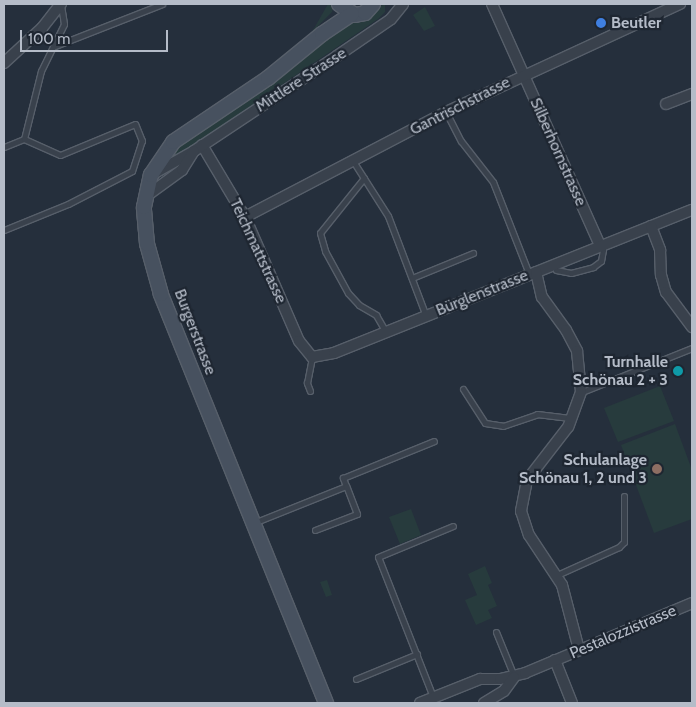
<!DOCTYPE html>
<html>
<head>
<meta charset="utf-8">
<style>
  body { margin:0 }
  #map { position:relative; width:696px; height:707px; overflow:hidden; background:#252f3c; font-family:Cabin,sans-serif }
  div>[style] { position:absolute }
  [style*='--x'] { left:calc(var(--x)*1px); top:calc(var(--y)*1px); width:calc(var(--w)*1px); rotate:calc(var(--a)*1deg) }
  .green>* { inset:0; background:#273b3d }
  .roads { filter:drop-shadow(1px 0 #575f6a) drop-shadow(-1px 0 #575f6a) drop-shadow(0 1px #575f6a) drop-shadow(0 -1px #575f6a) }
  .service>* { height:5px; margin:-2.5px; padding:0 2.5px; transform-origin:2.5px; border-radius:2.5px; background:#39414c }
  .minor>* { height:10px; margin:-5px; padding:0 5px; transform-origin:5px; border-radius:5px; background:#39414c }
  .secondary>* { height:14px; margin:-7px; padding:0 7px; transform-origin:7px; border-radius:7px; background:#47515f }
  .dots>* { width:14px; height:14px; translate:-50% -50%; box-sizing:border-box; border:2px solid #1e2631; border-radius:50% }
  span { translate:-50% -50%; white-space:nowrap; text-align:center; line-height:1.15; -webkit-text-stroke:4.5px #1e2631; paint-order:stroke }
  .poi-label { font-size:16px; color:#b5bcc8; font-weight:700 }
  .left { translate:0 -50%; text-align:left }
  .right { translate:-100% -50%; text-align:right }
  .street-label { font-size:16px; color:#b5bcc8 }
  .frame { position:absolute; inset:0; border:5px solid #b5bcc8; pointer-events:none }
  .scale { position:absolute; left:20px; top:30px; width:148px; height:22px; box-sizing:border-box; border:2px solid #b5bcc8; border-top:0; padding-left:6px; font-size:15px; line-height:18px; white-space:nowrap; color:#b5bcc8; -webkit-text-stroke:4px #1e2631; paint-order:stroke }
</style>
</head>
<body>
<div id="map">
  <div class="green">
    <div style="clip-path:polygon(328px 4px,334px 4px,332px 12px,312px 32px)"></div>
    <div style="clip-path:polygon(385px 4px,385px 12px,378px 19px,170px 161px,180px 144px,291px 70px,340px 24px)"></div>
    <div style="clip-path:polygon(425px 7px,435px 26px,424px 31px,413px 15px)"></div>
    <div style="clip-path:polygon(660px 386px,674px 421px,618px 442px,604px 408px)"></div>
    <div style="clip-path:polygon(675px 424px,692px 470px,692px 519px,654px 533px,621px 445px)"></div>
    <div style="clip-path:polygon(411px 509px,421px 535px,400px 544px,389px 517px)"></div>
    <div style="clip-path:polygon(485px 566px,492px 583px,488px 585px,497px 606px,488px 610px,492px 618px,476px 625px,465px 600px,477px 595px,468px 574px)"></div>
    <div style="clip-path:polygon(327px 580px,332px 595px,326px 597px,320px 582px)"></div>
  </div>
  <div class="roads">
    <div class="service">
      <div style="--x:55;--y:46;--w:115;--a:-21.4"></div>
      <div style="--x:446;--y:112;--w:33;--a:63"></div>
      <div style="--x:461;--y:141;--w:52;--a:52"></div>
      <div style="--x:493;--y:182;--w:99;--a:68.6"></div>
      <div style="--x:4;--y:147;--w:22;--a:-22"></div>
      <div style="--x:24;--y:139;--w:70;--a:-76"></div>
      <div style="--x:41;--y:71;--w:52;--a:-63.9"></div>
      <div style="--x:64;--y:24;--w:19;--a:-99"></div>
      <div style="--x:353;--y:161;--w:65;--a:57.5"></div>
      <div style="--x:388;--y:216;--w:107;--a:69.2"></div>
      <div style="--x:364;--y:178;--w:70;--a:128.7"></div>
      <div style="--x:320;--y:233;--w:19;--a:74"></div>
      <div style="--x:325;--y:251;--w:48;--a:61.3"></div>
      <div style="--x:348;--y:293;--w:16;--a:47"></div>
      <div style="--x:359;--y:305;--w:20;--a:30"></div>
      <div style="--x:376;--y:315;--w:20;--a:60"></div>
      <div style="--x:4;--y:230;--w:69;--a:-22.1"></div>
      <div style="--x:68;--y:204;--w:72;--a:-27.3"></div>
      <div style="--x:132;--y:171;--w:32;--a:-72"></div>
      <div style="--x:142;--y:141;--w:18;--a:-112"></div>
      <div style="--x:135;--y:124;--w:81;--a:157.5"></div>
      <div style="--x:60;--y:155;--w:39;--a:-156"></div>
      <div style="--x:556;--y:270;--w:15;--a:11"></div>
      <div style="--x:571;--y:273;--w:23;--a:-15"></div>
      <div style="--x:593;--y:267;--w:10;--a:-37"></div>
      <div style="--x:601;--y:261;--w:11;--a:-80"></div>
      <div style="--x:603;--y:250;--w:5;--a:-127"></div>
      <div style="--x:412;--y:278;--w:66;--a:-22.3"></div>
      <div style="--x:463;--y:389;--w:40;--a:57.1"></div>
      <div style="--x:485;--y:423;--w:18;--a:9"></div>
      <div style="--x:503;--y:426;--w:36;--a:-19"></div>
      <div style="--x:537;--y:414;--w:35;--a:7"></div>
      <div style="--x:310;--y:391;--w:9;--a:-111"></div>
      <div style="--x:307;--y:383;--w:26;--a:-79"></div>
      <div style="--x:582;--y:392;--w:118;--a:-21.8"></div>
      <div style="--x:256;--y:522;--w:97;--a:-21.8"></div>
      <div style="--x:346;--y:486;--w:9;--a:-111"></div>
      <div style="--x:343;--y:478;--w:98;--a:-22.1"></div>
      <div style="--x:315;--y:530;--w:45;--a:-20.9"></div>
      <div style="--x:357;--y:514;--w:30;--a:-111"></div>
      <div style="--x:557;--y:575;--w:68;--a:-24.3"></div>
      <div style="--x:619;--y:547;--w:7;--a:-45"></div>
      <div style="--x:624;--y:542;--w:46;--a:-90"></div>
      <div style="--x:496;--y:632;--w:48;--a:67.8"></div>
      <div style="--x:356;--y:679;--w:66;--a:-22.3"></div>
      <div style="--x:433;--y:697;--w:150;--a:-111.4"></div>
      <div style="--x:378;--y:557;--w:81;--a:-22.5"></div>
    </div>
    <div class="minor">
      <div style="--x:492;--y:4;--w:265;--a:65.9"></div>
      <div style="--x:4;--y:63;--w:52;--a:-42.6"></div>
      <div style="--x:42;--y:28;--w:31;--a:-52"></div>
      <div style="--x:666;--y:104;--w:28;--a:-21"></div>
      <div style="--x:202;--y:145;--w:84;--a:59.2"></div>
      <div style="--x:245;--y:217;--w:135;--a:66.5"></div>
      <div style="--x:299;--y:341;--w:21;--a:51"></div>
      <div style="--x:312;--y:357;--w:22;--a:-10"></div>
      <div style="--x:334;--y:353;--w:386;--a:-21.8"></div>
      <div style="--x:153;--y:174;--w:47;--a:-29.3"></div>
      <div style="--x:194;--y:151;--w:172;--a:-33.6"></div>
      <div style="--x:337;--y:56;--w:65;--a:-34.4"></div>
      <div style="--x:391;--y:19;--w:19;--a:-51"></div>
      <div style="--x:145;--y:197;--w:46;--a:-36.1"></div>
      <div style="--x:182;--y:170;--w:22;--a:-58"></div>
      <div style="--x:245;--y:217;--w:227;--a:-27.6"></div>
      <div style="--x:446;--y:112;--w:258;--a:-24.8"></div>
      <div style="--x:651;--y:226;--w:26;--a:69"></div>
      <div style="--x:660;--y:250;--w:25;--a:88"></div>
      <div style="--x:661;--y:275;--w:18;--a:74"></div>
      <div style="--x:666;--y:292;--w:44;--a:53.4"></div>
      <div style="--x:536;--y:272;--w:26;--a:77"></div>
      <div style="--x:542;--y:297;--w:41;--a:54"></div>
      <div style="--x:566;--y:330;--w:24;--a:62"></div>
      <div style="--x:577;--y:351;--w:41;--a:84.4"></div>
      <div style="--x:581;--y:392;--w:37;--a:110"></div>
      <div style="--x:568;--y:427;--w:67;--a:127.7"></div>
      <div style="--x:527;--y:480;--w:32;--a:101"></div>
      <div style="--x:521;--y:511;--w:25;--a:72"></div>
      <div style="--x:529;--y:535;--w:60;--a:56.6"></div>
      <div style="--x:562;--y:585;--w:67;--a:75.3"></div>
      <div style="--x:555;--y:660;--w:46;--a:68.4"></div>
      <div style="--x:420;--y:703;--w:65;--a:-21.8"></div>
      <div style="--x:480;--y:679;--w:20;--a:0"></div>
      <div style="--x:500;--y:679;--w:26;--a:-13"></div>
      <div style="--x:525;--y:673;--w:181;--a:-22.7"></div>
      <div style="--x:484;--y:703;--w:23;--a:-31"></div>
      <div style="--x:504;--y:691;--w:17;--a:-54"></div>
    </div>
    <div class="secondary">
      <div style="--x:339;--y:4;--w:19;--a:35"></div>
      <div style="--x:355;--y:15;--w:10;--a:-11"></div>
      <div style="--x:365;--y:13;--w:12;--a:-48"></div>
      <div style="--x:326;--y:703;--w:441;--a:-112"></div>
      <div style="--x:161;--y:294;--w:52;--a:-105.6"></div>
      <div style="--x:147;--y:244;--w:37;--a:-95"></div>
      <div style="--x:144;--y:207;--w:33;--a:-78"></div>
      <div style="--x:151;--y:175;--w:40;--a:-56"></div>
      <div style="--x:173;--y:142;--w:115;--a:-34"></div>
      <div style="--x:268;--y:78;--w:70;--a:-39.2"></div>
      <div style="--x:322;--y:34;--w:36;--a:-34"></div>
    </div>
  </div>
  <div class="dots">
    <div style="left:601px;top:23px;background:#3f7fe0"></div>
    <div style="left:678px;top:371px;background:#0f9aa8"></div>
    <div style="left:657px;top:469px;background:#8d6e63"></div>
  </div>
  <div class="poi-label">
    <span class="left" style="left:611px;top:23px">Beutler</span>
    <span class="right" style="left:668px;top:371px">Turnhalle<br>Schönau 2 + 3</span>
    <span class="right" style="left:647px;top:469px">Schulanlage<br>Schönau 1, 2 und 3</span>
  </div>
  <div class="street-label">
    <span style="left:301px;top:80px;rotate:-33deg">Mittlere Strasse</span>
    <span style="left:460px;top:106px;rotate:-27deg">Gantrischstrasse</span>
    <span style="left:558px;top:152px;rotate:66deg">Silberhornstrasse</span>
    <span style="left:258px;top:251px;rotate:65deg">Teichmattstrasse</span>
    <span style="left:482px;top:293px;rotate:-22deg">Bürglenstrasse</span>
    <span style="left:195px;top:332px;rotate:69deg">Burgerstrasse</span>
    <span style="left:623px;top:632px;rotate:-23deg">Pestalozzistrasse</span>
  </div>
  <div class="frame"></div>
  <div class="scale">100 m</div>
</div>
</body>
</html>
